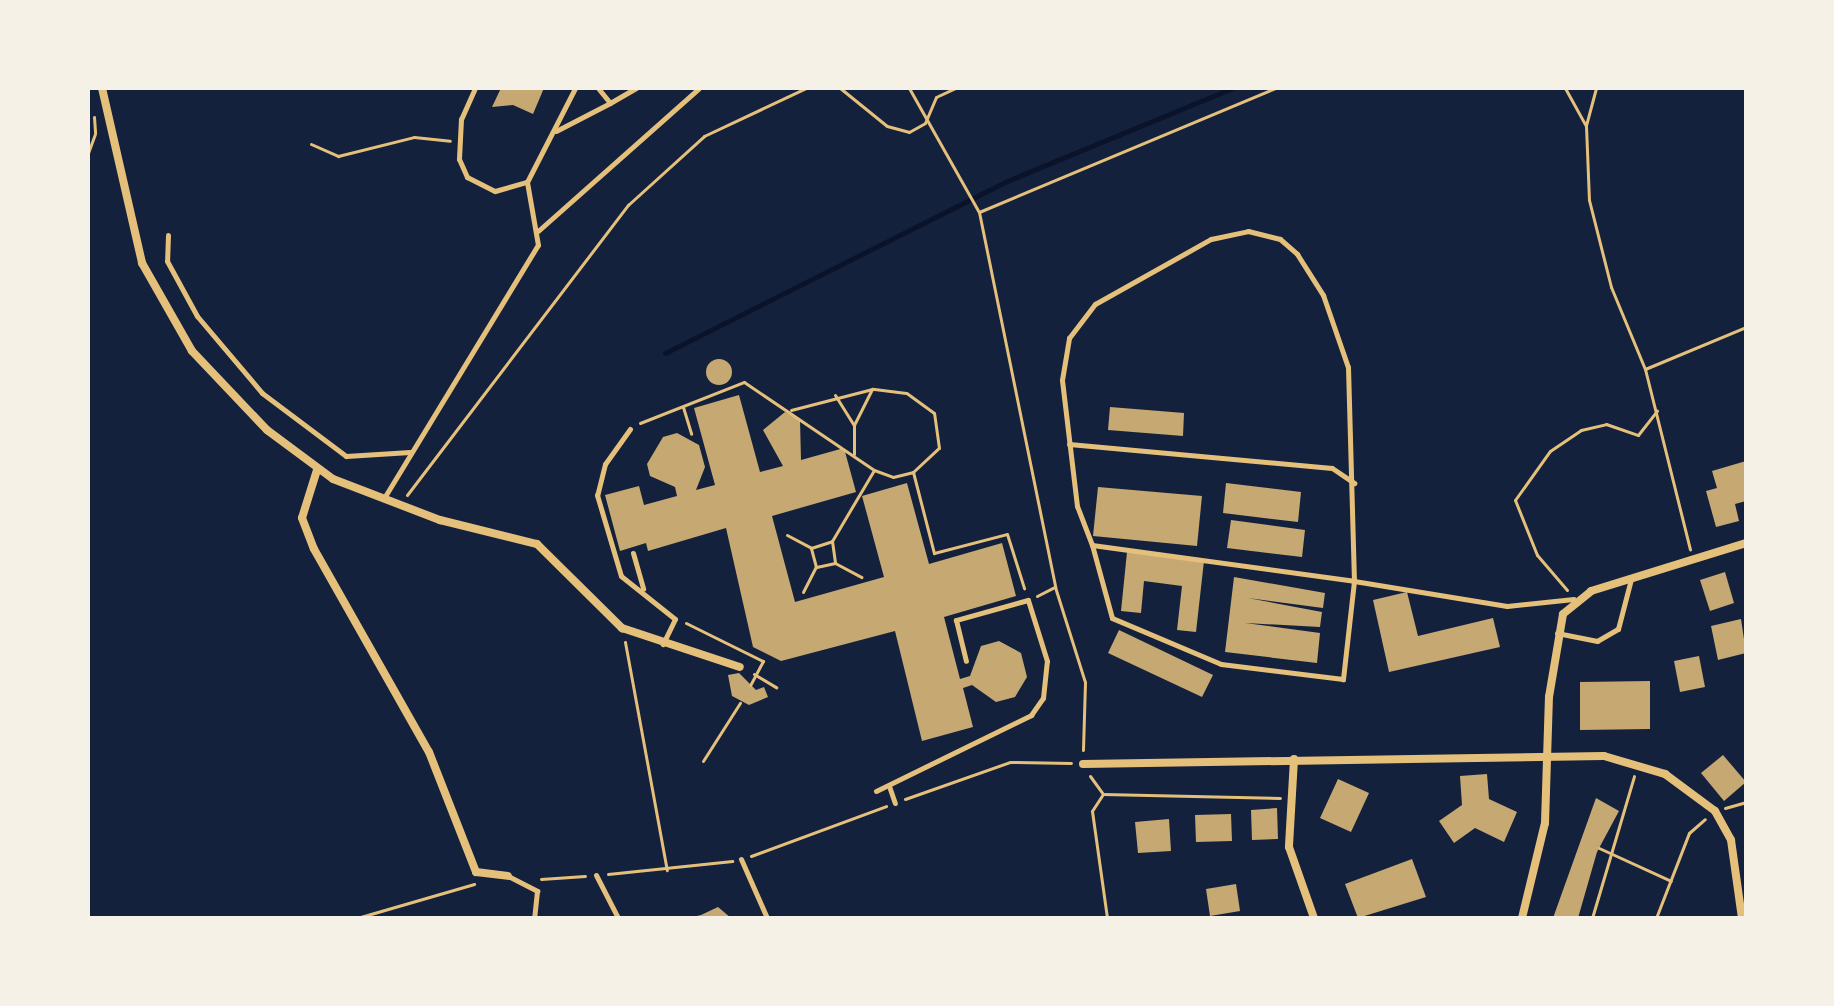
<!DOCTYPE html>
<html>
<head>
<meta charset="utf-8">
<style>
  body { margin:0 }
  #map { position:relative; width:1834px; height:1006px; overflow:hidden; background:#14213d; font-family:"PT Serif",serif }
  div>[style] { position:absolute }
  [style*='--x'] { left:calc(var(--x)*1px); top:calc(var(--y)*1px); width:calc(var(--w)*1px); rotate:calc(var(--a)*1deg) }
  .stream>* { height:5px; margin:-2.5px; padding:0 2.5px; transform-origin:2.5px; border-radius:2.5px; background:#0b132b }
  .building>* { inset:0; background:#c6a872 }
  .round { border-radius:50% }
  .path>* { height:3px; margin:-1.5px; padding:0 1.5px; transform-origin:1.5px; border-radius:1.5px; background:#e5c07b }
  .service>* { height:5px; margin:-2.5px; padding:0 2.5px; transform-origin:2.5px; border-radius:2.5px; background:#e5c07b }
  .minor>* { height:8px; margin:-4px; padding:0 4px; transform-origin:4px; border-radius:4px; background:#e5c07b }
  span { translate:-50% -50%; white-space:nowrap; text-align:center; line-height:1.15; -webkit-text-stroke:8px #f6f1e7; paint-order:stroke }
  .frame { position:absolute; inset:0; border:90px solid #f6f1e7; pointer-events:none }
</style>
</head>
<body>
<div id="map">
  <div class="stream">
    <div style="--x:665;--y:353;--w:383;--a:-26.7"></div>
    <div style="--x:1007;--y:181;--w:244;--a:-22.4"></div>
  </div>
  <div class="building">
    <div style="clip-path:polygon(501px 88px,544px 88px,533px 114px,513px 105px,492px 107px)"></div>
    <div class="round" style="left:706px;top:359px;width:26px;height:26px"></div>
    <div style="clip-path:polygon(739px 395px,760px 472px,783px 466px,763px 430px,785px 412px,800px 420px,801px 460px,844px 448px,856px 492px,772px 516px,795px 602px,884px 577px,862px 496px,907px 483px,929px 564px,1002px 543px,1016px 596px,944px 617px,960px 679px,970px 676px,981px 646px,999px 641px,1021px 653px,1027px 677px,1015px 697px,996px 702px,972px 685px,963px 688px,973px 727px,922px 741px,895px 631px,781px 661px,753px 647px,726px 528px,648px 551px,646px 543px,620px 551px,605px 495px,639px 486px,644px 505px,677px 496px,675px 487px,650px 476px,647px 464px,663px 437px,677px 433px,699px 445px,705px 467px,696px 490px,715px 485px,694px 408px)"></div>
    <div style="clip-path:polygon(1110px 407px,1184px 413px,1183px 436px,1108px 430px)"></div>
    <div style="clip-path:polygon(1746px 461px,1746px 501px,1735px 504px,1739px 521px,1716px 527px,1706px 491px,1717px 488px,1712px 471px)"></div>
    <div style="clip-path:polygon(1226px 483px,1301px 492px,1298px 522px,1223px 513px)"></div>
    <div style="clip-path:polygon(1098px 487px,1202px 496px,1197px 546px,1093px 536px)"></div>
    <div style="clip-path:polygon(1231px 520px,1305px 530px,1302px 557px,1227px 548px)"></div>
    <div style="clip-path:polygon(1127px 552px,1204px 561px,1196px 632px,1177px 630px,1182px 586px,1144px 581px,1141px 613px,1121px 611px)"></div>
    <div style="clip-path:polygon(1725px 572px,1734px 603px,1710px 611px,1700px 580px)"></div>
    <div style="clip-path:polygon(1234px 577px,1325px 593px,1323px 608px,1248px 598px,1322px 612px,1320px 627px,1245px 623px,1320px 633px,1317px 663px,1225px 652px)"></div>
    <div style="clip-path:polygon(1407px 592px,1418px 636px,1493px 618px,1500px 647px,1389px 672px,1373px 600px)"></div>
    <div style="clip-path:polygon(1741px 619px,1746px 653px,1718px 660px,1711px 626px)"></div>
    <div style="clip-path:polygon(1119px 630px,1213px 675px,1202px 697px,1108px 653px)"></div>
    <div style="clip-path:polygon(1699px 656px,1705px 687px,1680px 692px,1674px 661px)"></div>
    <div style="clip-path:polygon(739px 673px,756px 690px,764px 687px,768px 697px,749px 705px,732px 696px,728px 675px)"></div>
    <div style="clip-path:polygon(1650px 681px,1650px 729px,1580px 730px,1580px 682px)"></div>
    <div style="clip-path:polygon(1723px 755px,1746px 782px,1724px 801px,1701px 773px)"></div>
    <div style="clip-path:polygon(1487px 774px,1489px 799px,1517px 812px,1504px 842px,1475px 828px,1454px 843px,1439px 821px,1462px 805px,1460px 776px)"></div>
    <div style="clip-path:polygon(1338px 779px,1369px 793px,1351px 832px,1320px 818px)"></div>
    <div style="clip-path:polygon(1596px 798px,1619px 811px,1597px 852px,1578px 918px,1553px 918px)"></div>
    <div style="clip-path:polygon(1277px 808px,1278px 839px,1252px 840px,1251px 810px)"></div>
    <div style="clip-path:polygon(1231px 814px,1232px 841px,1196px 842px,1195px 815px)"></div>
    <div style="clip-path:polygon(1169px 819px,1171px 851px,1138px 853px,1135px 822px)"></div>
    <div style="clip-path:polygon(1412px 859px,1426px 897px,1358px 918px,1345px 884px)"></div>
    <div style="clip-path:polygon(1236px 884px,1240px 911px,1210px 916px,1206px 889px)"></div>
    <div style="clip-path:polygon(718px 907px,731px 918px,688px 918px,701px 915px)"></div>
  </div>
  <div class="path">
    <div style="--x:840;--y:88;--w:60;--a:39"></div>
    <div style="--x:887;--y:126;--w:23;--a:15"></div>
    <div style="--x:909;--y:132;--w:18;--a:-29"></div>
    <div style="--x:925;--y:123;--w:28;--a:-67"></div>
    <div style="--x:936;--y:97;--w:21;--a:-25"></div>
    <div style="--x:909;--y:88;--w:142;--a:60.6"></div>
    <div style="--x:979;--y:212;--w:383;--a:78.5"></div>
    <div style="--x:1055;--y:587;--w:100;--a:72.5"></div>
    <div style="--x:1085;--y:682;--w:68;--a:91.7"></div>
    <div style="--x:1565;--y:88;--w:43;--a:61.1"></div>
    <div style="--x:1596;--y:88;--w:39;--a:105"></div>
    <div style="--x:1586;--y:126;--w:74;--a:87.7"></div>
    <div style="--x:1589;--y:200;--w:90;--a:75.8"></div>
    <div style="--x:1611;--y:287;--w:89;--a:67.5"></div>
    <div style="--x:1645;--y:369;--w:186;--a:76"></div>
    <div style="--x:94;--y:117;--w:16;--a:86"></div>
    <div style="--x:311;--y:144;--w:30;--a:24"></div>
    <div style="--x:338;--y:156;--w:78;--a:-14"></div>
    <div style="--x:414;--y:137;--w:36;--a:6"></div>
    <div style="--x:88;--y:153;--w:20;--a:-70"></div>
    <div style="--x:979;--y:212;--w:321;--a:-22.7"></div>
    <div style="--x:1645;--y:369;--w:109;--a:-22.6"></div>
    <div style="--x:835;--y:395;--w:36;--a:58"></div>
    <div style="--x:683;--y:407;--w:28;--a:73"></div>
    <div style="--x:791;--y:410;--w:84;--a:-14.5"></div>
    <div style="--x:640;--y:423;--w:112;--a:-21.5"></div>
    <div style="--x:744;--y:382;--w:157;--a:34.1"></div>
    <div style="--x:874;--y:470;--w:20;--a:20"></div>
    <div style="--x:893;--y:477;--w:21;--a:-14"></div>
    <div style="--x:913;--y:472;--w:35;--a:-43"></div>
    <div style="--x:939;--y:448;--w:35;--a:-98"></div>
    <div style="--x:934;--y:413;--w:34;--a:-144"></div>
    <div style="--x:906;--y:393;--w:34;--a:-173"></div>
    <div style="--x:872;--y:389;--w:40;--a:116.6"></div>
    <div style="--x:854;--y:425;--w:29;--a:90"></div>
    <div style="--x:913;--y:472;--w:84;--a:75.5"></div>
    <div style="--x:934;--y:553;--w:75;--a:-14.6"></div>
    <div style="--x:1007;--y:534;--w:57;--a:72.5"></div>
    <div style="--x:407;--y:495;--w:365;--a:-52.7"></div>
    <div style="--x:628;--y:205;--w:103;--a:-42.2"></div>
    <div style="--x:704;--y:136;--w:113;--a:-25.2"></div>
    <div style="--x:787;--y:535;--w:27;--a:28"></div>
    <div style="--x:832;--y:541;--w:22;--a:82"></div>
    <div style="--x:835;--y:563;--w:19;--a:168"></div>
    <div style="--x:816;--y:567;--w:20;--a:-105"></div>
    <div style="--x:811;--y:548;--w:22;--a:-18"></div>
    <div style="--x:832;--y:541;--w:82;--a:-59.4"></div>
    <div style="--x:835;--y:563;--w:30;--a:28"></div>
    <div style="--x:1567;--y:590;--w:46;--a:-130.6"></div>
    <div style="--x:1537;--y:555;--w:59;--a:-111.8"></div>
    <div style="--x:1515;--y:500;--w:60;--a:-54.5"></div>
    <div style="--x:1550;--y:451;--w:37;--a:-34"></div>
    <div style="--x:1581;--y:430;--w:26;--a:-13"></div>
    <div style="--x:1606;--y:424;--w:34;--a:19"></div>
    <div style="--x:1638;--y:435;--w:31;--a:-52"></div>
    <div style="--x:803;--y:592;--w:28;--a:-63"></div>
    <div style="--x:1037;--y:596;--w:20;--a:-27"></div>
    <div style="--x:686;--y:623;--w:86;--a:26.3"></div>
    <div style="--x:763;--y:661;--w:27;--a:118"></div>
    <div style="--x:625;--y:642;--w:232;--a:79.6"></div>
    <div style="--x:754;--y:674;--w:26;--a:31"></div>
    <div style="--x:703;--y:761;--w:69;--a:-57.5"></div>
    <div style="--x:1090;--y:776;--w:22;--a:54"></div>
    <div style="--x:1103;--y:794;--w:177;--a:1.3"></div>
    <div style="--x:1103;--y:794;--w:20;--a:123"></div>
    <div style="--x:1092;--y:811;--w:108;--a:82"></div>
    <div style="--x:905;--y:799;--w:111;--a:-19.4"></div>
    <div style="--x:1010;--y:762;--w:61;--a:0.9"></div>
    <div style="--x:1725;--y:808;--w:22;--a:-16"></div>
    <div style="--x:1599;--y:848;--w:79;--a:24.6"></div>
    <div style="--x:751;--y:856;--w:144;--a:-20.3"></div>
    <div style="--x:608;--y:874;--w:125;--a:-6"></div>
    <div style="--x:541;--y:879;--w:44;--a:-3.9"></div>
    <div style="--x:357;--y:918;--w:122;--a:-16.2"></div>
    <div style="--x:1592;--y:918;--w:148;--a:-73.5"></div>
    <div style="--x:1656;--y:918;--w:91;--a:-68.8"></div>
    <div style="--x:1689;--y:833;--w:21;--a:-41"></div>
  </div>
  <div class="service">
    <div style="--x:475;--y:88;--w:34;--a:114"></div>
    <div style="--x:461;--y:119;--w:40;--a:92.9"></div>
    <div style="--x:459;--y:159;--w:20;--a:66"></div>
    <div style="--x:467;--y:177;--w:31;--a:27"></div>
    <div style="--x:495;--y:191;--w:33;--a:-16"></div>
    <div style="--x:527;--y:182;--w:106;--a:-62.9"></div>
    <div style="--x:598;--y:88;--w:19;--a:51"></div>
    <div style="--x:610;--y:103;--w:30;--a:-30"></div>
    <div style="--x:556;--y:131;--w:61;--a:-27.4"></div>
    <div style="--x:538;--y:231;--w:215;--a:-41.6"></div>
    <div style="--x:168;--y:235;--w:26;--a:92"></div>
    <div style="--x:167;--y:261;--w:63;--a:61.4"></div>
    <div style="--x:197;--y:316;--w:101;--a:49.8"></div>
    <div style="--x:262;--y:393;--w:105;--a:36.9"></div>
    <div style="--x:346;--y:456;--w:64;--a:-3.6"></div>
    <div style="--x:630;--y:429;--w:43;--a:125.5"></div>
    <div style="--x:605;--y:464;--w:32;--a:104"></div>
    <div style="--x:597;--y:495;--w:84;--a:73.5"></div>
    <div style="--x:621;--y:576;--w:69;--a:38.5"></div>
    <div style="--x:675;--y:619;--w:28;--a:116"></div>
    <div style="--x:1069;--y:444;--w:264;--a:5.2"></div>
    <div style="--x:1332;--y:468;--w:27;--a:34"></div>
    <div style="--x:384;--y:498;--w:296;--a:-58.7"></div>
    <div style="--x:538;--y:245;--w:64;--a:-99.9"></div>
    <div style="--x:1092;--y:545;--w:42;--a:-111"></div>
    <div style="--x:1077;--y:506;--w:127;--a:-96.8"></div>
    <div style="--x:1062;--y:380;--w:43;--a:-80.5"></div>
    <div style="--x:1069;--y:338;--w:43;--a:-52.6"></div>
    <div style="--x:1095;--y:304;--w:133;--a:-29.3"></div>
    <div style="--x:1211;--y:239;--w:38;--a:-12"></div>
    <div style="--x:1248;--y:231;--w:33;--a:14"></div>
    <div style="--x:1280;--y:239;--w:23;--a:41"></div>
    <div style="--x:1297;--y:254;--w:49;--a:57.6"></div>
    <div style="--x:1323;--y:295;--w:76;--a:70.9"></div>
    <div style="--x:1348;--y:367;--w:214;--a:88.4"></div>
    <div style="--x:1354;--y:581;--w:99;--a:96.4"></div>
    <div style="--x:1343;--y:679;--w:123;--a:-173"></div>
    <div style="--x:1221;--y:664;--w:118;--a:-157.1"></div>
    <div style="--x:1112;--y:618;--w:76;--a:-105.3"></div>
    <div style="--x:1092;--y:545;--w:264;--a:7.8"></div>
    <div style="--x:1354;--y:581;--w:155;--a:9.3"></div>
    <div style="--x:1507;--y:606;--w:67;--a:-6"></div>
    <div style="--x:633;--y:553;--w:37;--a:74"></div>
    <div style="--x:1557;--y:633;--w:41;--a:11.3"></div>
    <div style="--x:1597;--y:641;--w:24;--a:-30"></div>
    <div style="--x:1618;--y:629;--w:52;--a:-75.4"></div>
    <div style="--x:889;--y:786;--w:18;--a:71"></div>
    <div style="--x:876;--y:791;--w:173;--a:-26.1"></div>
    <div style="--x:1031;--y:715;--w:21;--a:-55"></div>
    <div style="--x:1043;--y:698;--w:37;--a:-84"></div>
    <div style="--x:1047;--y:661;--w:64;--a:-107.3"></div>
    <div style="--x:1028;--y:600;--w:75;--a:164.5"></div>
    <div style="--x:956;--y:620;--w:42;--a:76.3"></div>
    <div style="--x:741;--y:859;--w:64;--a:66.2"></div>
    <div style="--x:596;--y:875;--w:48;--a:62.9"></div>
    <div style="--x:508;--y:876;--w:33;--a:27"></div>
    <div style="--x:537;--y:891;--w:27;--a:96"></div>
  </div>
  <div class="minor">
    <div style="--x:102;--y:88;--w:180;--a:77.1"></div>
    <div style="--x:142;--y:263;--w:101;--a:60.4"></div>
    <div style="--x:192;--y:351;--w:109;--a:46.5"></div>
    <div style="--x:267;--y:430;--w:82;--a:36.6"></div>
    <div style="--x:333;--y:479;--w:115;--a:21"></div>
    <div style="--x:440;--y:520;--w:100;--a:13.9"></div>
    <div style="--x:537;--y:544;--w:120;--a:44.7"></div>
    <div style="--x:622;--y:628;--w:124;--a:18.3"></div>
    <div style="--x:317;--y:470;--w:50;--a:107.4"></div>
    <div style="--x:302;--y:518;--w:33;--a:69"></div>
    <div style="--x:314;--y:549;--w:233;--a:60.5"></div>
    <div style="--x:429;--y:752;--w:129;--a:68.6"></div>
    <div style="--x:476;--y:872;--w:32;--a:7"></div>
    <div style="--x:1294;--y:759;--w:88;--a:93.3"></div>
    <div style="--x:1289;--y:847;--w:75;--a:70.6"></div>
    <div style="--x:1083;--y:764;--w:521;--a:-0.88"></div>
    <div style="--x:1604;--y:756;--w:64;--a:16.4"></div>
    <div style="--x:1665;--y:774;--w:62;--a:36.5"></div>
    <div style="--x:1715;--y:811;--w:33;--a:61"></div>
    <div style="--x:1731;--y:840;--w:79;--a:82"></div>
    <div style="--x:1522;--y:918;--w:98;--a:-76.4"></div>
    <div style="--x:1545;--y:823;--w:126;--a:-88.2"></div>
    <div style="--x:1549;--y:697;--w:84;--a:-80.4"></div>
    <div style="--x:1563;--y:614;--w:36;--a:-39"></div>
    <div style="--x:1591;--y:591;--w:162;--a:-17.2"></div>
  </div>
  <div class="frame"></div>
</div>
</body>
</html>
